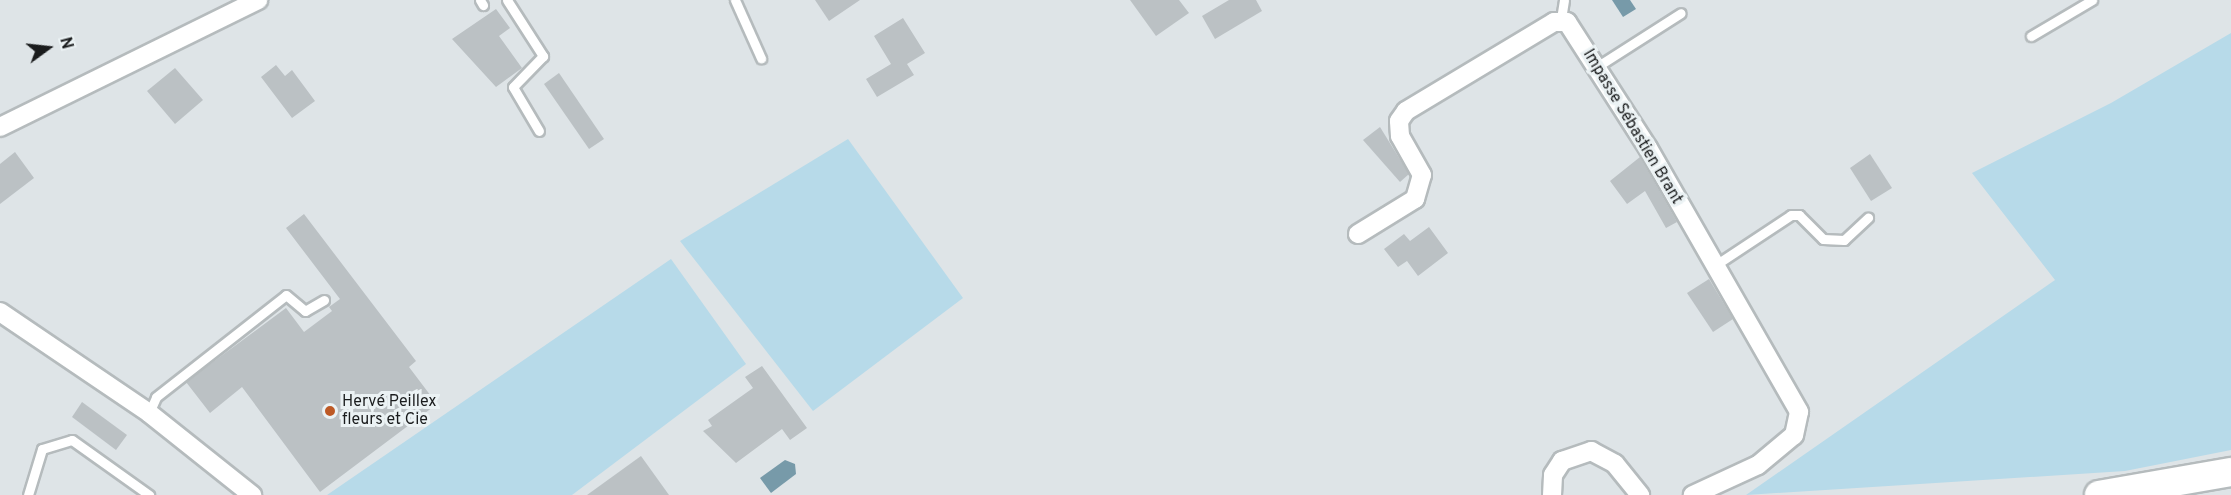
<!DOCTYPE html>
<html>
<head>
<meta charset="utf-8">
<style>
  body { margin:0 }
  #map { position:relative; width:2231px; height:495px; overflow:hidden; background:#dee4e7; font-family:Overpass,sans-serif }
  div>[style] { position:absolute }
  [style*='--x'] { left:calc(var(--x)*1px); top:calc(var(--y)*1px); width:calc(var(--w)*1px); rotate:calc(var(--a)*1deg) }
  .green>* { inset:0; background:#b7dae9 }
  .water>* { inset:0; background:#779aa9 }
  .building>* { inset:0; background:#bbc1c4 }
  .roads { filter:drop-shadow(2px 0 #b5bbbd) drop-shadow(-2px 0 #b5bbbd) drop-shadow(0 2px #b5bbbd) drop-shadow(0 -2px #b5bbbd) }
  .lane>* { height:9px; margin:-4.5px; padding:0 4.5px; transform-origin:4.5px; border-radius:4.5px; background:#fff }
  .street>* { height:18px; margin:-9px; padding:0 9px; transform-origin:9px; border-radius:9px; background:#fff }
  .primary>* { height:28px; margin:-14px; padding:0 14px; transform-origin:14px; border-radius:14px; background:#fff }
  .dots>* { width:16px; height:16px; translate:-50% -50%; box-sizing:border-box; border:3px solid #ebf2f4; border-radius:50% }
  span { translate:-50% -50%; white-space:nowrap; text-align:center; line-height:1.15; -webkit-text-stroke:6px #ebf2f4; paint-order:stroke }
  .street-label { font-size:16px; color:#1a1c1d }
  .poi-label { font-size:16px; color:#1a1c1d }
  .left { translate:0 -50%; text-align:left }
  .north { position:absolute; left:18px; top:18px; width:60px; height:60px; -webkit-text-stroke:4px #ebf2f4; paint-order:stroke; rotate:75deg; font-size:16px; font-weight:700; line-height:24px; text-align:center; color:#1a1c1d }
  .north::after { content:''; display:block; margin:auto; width:21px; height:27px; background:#1a1c1d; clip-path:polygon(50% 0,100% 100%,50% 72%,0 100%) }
</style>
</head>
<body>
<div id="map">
  <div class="green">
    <div style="clip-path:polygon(2231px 33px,2231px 450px,2125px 471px,1746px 495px,2055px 280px,1972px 173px,2111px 103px)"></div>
    <div style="clip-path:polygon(848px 139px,963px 298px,813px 411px,680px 241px)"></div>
    <div style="clip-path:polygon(671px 259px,746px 364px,572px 495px,327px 495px)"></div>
  </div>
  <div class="water">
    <div style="clip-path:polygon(1612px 0,1630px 0,1636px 9px,1623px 17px)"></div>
    <div style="clip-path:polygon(785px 460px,795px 464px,796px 474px,771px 493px,760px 478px)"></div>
  </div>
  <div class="building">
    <div style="clip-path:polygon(815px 0,860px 0,829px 21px)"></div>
    <div style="clip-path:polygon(1130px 0,1179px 0,1189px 13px,1156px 36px)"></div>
    <div style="clip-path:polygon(1229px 0,1256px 0,1262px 11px,1215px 39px,1202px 16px)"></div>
    <div style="clip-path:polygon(496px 9px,510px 28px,499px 36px,522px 68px,496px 87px,452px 39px)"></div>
    <div style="clip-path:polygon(903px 18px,925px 53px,907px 64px,914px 75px,877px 97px,866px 79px,891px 64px,874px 36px)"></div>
    <div style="clip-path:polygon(276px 65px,285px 76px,292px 70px,315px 101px,292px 118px,261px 77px)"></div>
    <div style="clip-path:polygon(175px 68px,203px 100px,175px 124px,147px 91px)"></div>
    <div style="clip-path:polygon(559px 73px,604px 139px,589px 149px,544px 84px)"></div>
    <div style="clip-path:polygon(1380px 127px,1409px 174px,1400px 182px,1363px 140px)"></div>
    <div style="clip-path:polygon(15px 152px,34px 178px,0 204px,0 164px)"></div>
    <div style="clip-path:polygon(1870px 154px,1892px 188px,1871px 201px,1850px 168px)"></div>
    <div style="clip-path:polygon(1640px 157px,1677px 222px,1666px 228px,1645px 191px,1627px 204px,1610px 181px)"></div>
    <div style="clip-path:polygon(304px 214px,416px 361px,409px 367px,437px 404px,320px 492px,242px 387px,210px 413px,186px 382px,286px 308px,304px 332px,332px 311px,329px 307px,340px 299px,286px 228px)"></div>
    <div style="clip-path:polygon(1429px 227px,1448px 253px,1418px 276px,1407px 261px,1398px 267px,1384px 249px,1404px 234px,1410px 241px)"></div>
    <div style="clip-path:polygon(1709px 279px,1733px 319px,1713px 332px,1687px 293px)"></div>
    <div style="clip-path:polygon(762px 366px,807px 428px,790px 440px,782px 429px,736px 463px,703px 431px,712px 426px,708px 420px,753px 388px,745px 377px)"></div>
    <div style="clip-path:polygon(82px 402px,127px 435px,116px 450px,72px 417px)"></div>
    <div style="clip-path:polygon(641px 456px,669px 495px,587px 495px)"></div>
  </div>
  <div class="roads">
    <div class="lane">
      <div style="--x:480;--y:0;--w:6;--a:59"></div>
      <div style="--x:507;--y:0;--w:67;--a:57.3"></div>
      <div style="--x:543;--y:56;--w:43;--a:134.1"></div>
      <div style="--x:513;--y:87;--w:51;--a:59.4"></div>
      <div style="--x:735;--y:0;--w:64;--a:65.9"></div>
      <div style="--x:1561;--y:19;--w:19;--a:-81"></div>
      <div style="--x:2031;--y:36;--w:71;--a:-30.5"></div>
      <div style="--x:1598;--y:66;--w:98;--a:-32.6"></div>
      <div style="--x:1714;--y:266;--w:92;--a:-33.5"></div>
      <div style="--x:1791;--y:215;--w:8;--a:0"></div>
      <div style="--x:1799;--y:215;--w:34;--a:45"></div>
      <div style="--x:1823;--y:239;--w:21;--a:3"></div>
      <div style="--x:1844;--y:240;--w:33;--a:-43"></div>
      <div style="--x:149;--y:413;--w:17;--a:-66"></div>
      <div style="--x:156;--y:397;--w:165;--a:-38.1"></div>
      <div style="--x:286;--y:295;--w:25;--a:40"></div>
      <div style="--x:305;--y:311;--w:22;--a:-30"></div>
      <div style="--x:28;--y:495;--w:48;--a:-73.1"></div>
      <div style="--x:42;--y:449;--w:31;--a:-17"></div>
      <div style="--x:72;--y:440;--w:95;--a:35.5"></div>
    </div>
    <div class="street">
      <div style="--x:0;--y:127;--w:288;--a:-26.2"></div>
      <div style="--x:1358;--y:234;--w:67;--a:-31.6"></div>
      <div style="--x:1415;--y:199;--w:25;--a:-74"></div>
      <div style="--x:1422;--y:175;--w:45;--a:-119.4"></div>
      <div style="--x:1400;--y:136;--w:15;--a:-94"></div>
      <div style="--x:1399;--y:121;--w:12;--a:-55"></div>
      <div style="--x:1406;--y:111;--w:173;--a:-31"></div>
      <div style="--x:1554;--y:22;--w:13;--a:0"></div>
      <div style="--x:1567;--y:22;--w:150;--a:57.3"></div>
      <div style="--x:1648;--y:148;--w:304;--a:60.2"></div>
      <div style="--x:1799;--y:412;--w:24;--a:102"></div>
      <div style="--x:1794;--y:435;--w:47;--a:140.2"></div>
      <div style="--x:1758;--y:465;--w:72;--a:155.2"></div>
      <div style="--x:0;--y:312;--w:180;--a:34.1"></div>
      <div style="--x:149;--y:413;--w:132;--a:38.5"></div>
      <div style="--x:1552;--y:495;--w:20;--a:-87"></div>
      <div style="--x:1553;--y:475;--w:17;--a:-57"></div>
      <div style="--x:1562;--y:461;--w:31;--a:-19"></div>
      <div style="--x:1591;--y:451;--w:27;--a:28"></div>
      <div style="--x:1615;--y:464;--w:40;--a:51"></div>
    </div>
    <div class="primary">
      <div style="--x:2099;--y:495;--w:134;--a:-9.9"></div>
    </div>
  </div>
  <div class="dots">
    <div style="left:330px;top:411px;background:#bd5925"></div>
  </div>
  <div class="street-label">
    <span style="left:1632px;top:127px;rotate:59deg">Impasse Sébastien Brant</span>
  </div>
  <div class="poi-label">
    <span class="left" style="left:342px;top:411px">Hervé Peillex<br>fleurs et Cie</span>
  </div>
  <div class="north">N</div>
</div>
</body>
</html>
